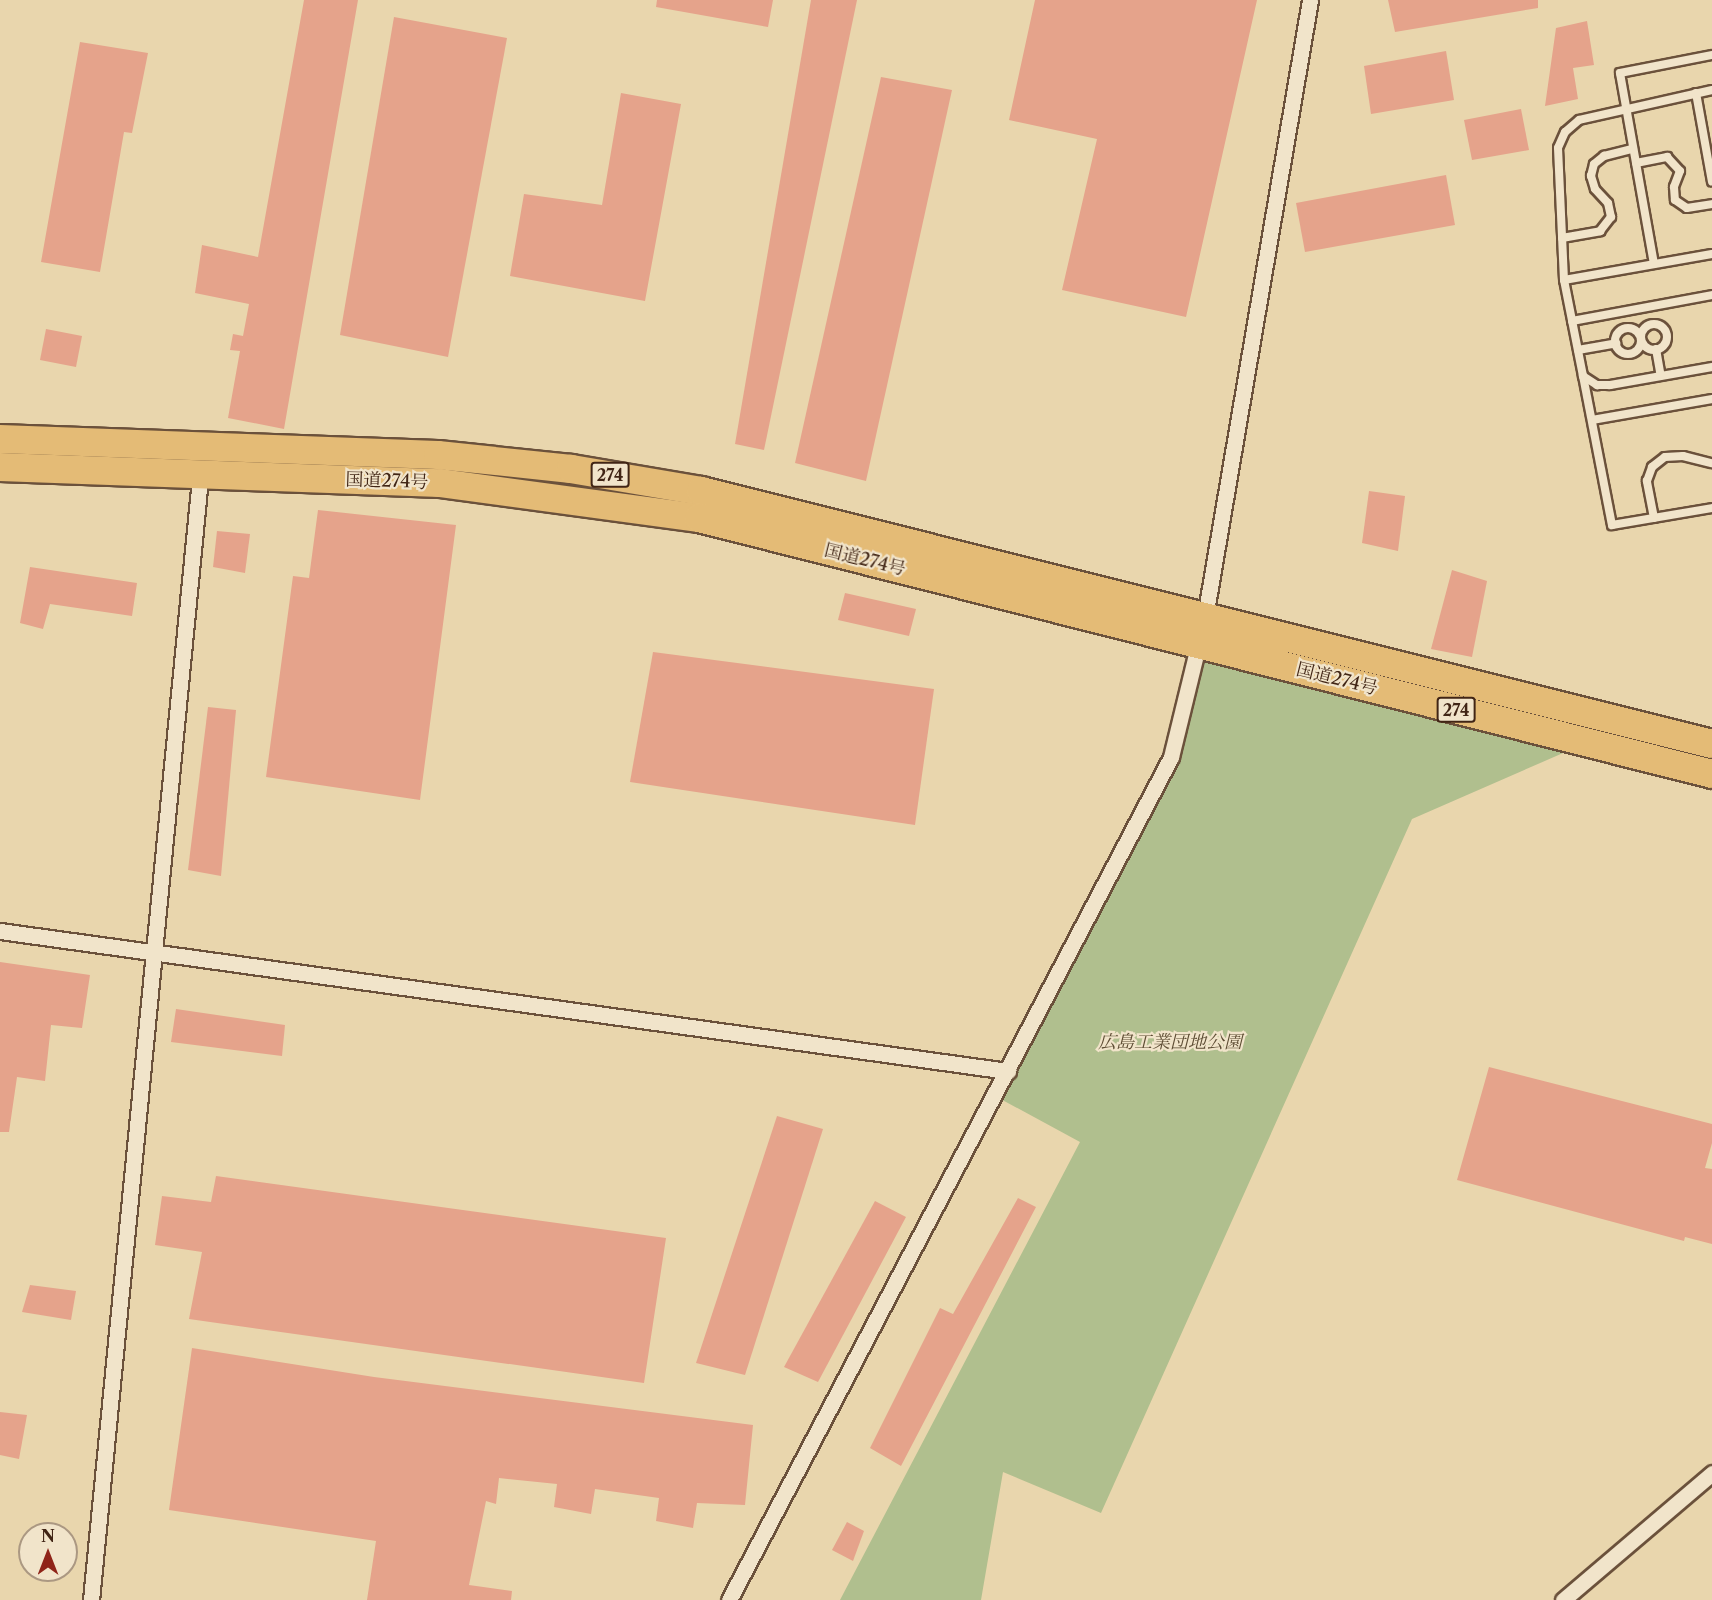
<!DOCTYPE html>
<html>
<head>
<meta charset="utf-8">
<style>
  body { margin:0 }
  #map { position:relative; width:1712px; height:1600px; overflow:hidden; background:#e9d6ad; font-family:"Libre Caslon Text","Noto Serif JP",serif }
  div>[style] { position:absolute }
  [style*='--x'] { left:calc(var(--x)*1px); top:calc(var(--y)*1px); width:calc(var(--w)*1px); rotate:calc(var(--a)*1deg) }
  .green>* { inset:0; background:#b0bf8e }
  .building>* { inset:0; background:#e5a38b }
  .roads { filter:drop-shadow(2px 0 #6b513b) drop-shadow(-2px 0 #6b513b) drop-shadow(0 2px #6b513b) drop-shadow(0 -2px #6b513b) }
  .lane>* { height:8px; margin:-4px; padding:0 4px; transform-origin:4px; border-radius:4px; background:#f1e4ca }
  .lane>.ring { margin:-4px; padding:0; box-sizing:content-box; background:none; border:8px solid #f1e4ca; border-radius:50% }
  .street>* { height:15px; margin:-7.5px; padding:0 7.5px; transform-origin:7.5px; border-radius:7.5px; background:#f1e4ca }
  .highway>* { height:28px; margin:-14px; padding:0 14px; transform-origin:14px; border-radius:14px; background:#e4bb76 }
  span { translate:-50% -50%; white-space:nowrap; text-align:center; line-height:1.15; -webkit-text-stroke:4.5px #f1e4ca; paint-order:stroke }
  .shield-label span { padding:2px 4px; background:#f1e4ca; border:2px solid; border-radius:4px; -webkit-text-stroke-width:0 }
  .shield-label { font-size:16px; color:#412515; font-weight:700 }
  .street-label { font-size:18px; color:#412515 }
  .park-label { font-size:18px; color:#5d4c33; font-style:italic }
  .north { position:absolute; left:18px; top:1522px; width:60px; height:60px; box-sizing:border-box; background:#f1e4ca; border:2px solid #ab9882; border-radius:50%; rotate:0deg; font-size:16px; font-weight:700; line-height:24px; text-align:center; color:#412515 }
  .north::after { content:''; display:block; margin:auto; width:21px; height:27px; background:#8f2418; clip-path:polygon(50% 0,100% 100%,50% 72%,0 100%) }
</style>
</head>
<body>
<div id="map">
  <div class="green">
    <div style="clip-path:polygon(1200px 644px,1586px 743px,1412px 819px,1101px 1513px,1003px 1472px,981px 1600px,840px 1600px,1080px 1142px,995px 1096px,1171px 757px)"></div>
  </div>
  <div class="building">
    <div style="clip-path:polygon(304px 0,358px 0,284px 429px,228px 418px,240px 351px,230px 350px,233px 334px,243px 336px,249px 304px,195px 293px,202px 245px,258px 257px)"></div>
    <div style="clip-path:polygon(657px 0,773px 0,768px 27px,656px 7px)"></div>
    <div style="clip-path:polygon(811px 0,857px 0,764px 450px,735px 444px)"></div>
    <div style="clip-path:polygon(1035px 0,1257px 0,1186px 317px,1062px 290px,1097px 139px,1009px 120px)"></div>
    <div style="clip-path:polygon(1388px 0,1538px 0,1538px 8px,1395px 32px)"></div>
    <div style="clip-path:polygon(394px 17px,507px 38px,448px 357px,340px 335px)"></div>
    <div style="clip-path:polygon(1587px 21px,1594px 65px,1573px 68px,1578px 99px,1545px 106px,1556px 28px)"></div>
    <div style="clip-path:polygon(80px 42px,148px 53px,132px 133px,124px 132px,100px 272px,41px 262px)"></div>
    <div style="clip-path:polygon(1446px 51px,1454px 100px,1371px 114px,1364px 66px)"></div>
    <div style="clip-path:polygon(881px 77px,952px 90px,866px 481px,795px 463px)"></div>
    <div style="clip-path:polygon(621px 93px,681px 104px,645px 301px,510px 276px,524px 194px,602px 205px)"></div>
    <div style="clip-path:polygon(1521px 109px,1529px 150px,1472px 160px,1464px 120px)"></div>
    <div style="clip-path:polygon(1446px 175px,1455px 225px,1305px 252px,1296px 203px)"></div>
    <div style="clip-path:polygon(46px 329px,82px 336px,76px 367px,40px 360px)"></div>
    <div style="clip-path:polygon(1369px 491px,1405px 496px,1398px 551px,1362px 543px)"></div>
    <div style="clip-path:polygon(318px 510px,456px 525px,420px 800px,266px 777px,293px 576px,309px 578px)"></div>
    <div style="clip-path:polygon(217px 531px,250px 534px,245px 573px,213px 567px)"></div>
    <div style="clip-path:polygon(30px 567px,137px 583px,132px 616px,50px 604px,43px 629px,20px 623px)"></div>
    <div style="clip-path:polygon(1452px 570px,1487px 581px,1472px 657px,1431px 649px)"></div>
    <div style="clip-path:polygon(845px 593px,916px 609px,909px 636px,838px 620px)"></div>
    <div style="clip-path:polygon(653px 652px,934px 689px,915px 825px,630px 782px)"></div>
    <div style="clip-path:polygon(208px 707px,236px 710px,221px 876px,188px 870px)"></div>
    <div style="clip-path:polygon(0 962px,90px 975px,82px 1028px,51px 1025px,45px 1081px,17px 1077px,9px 1132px,0 1132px)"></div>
    <div style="clip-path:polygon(176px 1009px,285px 1025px,282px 1056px,171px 1042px)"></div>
    <div style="clip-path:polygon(1489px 1067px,1712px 1124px,1712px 1143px,1705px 1168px,1712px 1169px,1712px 1244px,1685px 1237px,1684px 1241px,1457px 1180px)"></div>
    <div style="clip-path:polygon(777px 1116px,823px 1129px,745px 1375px,696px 1363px)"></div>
    <div style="clip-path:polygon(216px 1176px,666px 1238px,644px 1383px,189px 1319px,202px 1252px,155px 1245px,162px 1196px,211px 1202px)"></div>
    <div style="clip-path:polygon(1018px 1198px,1036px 1207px,901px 1466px,870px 1448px,940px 1308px,953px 1314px)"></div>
    <div style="clip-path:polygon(875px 1201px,906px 1217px,818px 1382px,784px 1367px)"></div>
    <div style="clip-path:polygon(30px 1285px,76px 1291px,71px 1320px,22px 1312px)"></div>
    <div style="clip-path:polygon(192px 1348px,374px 1377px,753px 1425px,745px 1505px,697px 1503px,693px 1528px,656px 1521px,659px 1498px,595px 1489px,591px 1514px,554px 1507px,557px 1484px,499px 1478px,496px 1504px,486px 1501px,469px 1585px,512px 1591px,511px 1600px,367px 1600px,376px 1541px,169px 1510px)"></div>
    <div style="clip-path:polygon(0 1412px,27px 1415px,19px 1459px,0 1455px)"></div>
    <div style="clip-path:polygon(847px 1522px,864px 1531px,853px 1561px,832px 1550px)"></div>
  </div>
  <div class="roads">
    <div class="lane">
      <div style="--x:1712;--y:90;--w:136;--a:167.3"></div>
      <div style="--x:1579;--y:120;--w:18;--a:139"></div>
      <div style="--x:1565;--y:132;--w:17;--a:114"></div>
      <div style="--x:1558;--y:148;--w:132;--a:87.4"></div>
      <div style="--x:1564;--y:280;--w:98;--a:78.8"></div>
      <div style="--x:1583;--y:376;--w:17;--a:33"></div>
      <div style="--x:1597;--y:385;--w:13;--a:0"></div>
      <div style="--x:1610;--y:385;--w:104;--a:-10"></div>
      <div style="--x:1696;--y:93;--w:90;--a:79.8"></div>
      <div style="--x:1636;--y:163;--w:32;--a:-11"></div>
      <div style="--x:1667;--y:157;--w:19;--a:47"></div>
      <div style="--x:1680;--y:171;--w:17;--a:111"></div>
      <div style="--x:1674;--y:187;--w:13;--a:86"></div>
      <div style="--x:1675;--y:200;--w:14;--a:34"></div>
      <div style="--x:1687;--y:208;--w:25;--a:-9"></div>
      <div style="--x:1562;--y:238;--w:39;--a:-10"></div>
      <div style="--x:1600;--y:231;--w:18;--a:-52"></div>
      <div style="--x:1611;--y:217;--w:14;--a:-102"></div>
      <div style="--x:1608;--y:203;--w:19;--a:-133"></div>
      <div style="--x:1595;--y:189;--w:14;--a:-107"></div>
      <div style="--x:1591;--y:176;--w:12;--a:-76"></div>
      <div style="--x:1594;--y:164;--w:13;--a:-39"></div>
      <div style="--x:1604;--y:156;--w:30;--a:-14"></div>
      <div style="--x:1654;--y:264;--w:194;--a:-100.1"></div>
      <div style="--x:1620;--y:73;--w:94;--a:-11.1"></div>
      <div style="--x:1564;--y:280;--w:150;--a:-10"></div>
      <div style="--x:1572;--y:321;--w:142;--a:-10.5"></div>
      <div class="ring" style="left:1641px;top:324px;width:18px;height:18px"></div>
      <div class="ring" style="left:1615px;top:328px;width:18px;height:18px"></div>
      <div style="--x:1656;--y:349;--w:27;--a:80"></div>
      <div style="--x:1578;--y:350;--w:39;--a:-10"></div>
      <div style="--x:1583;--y:376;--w:152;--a:79"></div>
      <div style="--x:1612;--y:525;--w:101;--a:-9.6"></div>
      <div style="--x:1592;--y:420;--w:122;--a:-9.9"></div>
      <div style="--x:1654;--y:518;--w:38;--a:-101"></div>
      <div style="--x:1647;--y:481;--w:15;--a:-70"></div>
      <div style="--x:1652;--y:467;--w:16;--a:-38"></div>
      <div style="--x:1665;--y:457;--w:18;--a:-3"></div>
      <div style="--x:1683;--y:456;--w:30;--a:14"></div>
    </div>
    <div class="street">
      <div style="--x:0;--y:931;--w:1018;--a:7.91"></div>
      <div style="--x:91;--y:1600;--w:1137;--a:-84.45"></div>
      <div style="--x:729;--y:1600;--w:952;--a:-62.33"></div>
      <div style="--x:1171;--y:757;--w:144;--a:-76.3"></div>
      <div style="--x:1205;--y:617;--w:626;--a:-80.34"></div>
      <div style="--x:1563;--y:1600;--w:196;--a:-40.4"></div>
    </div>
    <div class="highway">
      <div style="--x:0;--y:439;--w:438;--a:2.1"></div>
      <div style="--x:438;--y:455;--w:134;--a:6"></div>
      <div style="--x:571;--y:469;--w:132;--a:9.6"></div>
      <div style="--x:701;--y:491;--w:1042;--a:14.05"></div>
      <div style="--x:0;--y:467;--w:440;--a:2.1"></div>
      <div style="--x:440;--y:483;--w:261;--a:7.7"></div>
      <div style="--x:699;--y:518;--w:1045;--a:14.18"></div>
    </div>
  </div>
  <div class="shield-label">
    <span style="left:610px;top:475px">274</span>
    <span style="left:1456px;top:710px">274</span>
  </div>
  <div class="street-label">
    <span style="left:387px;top:481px;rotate:2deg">国道274号</span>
    <span style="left:865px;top:560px;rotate:14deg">国道274号</span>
    <span style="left:1337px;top:679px;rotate:14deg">国道274号</span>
  </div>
  <div class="park-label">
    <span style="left:1170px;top:1042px">広島工業団地公園</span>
  </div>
  <div class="north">N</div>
</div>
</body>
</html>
